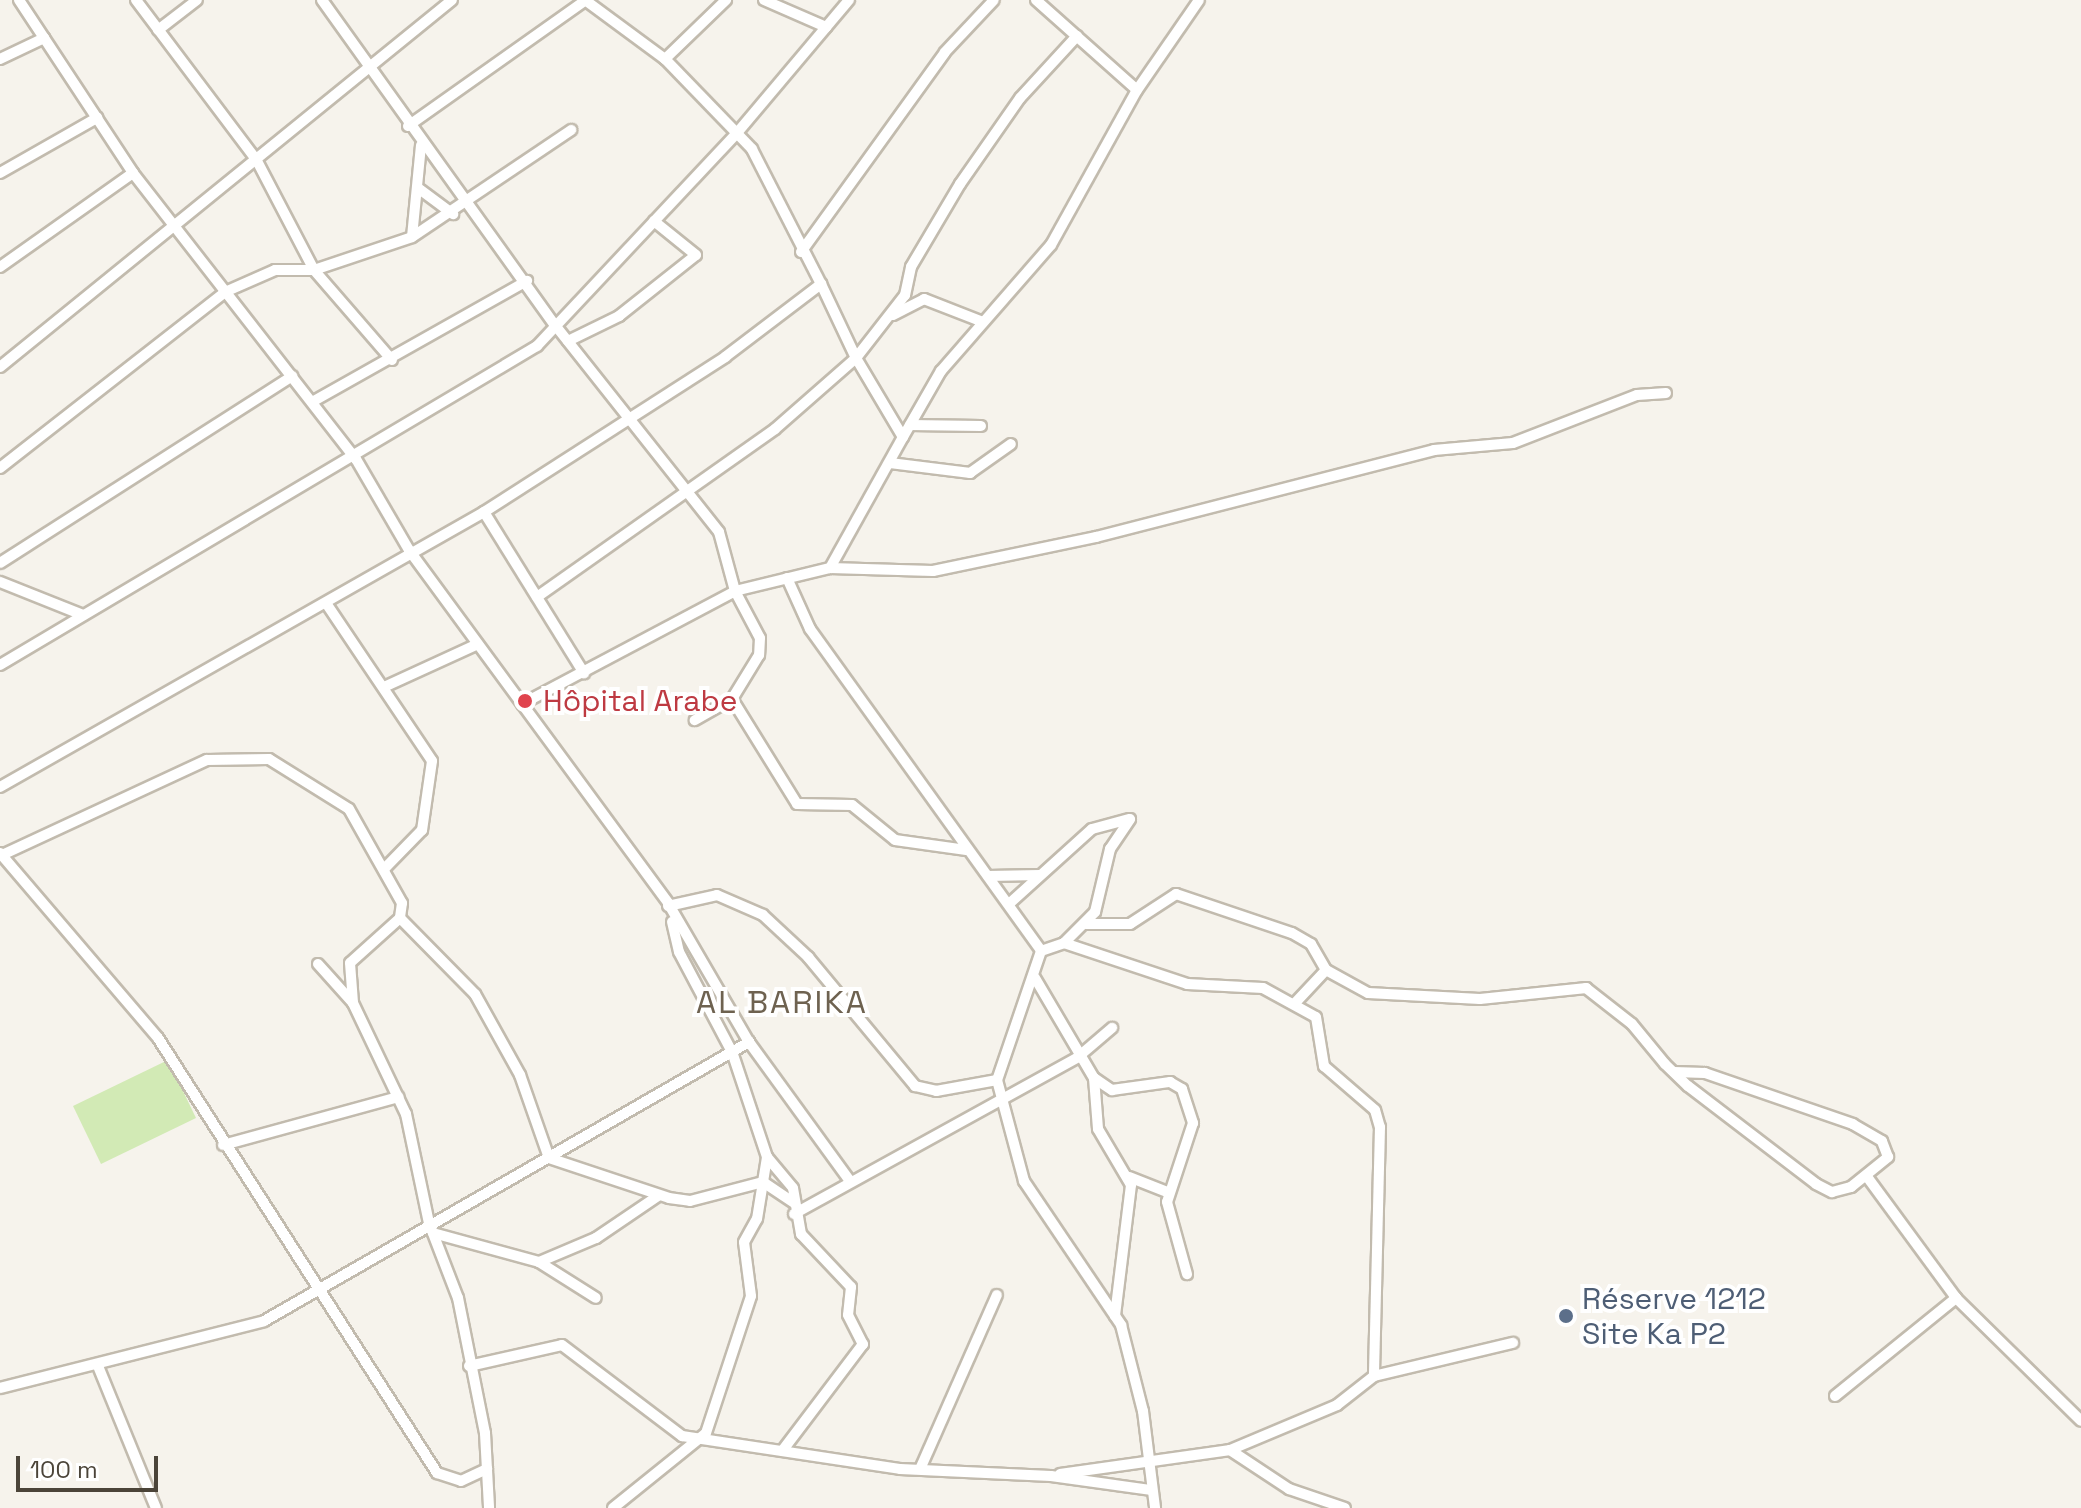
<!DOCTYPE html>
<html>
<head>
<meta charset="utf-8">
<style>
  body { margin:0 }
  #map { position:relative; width:2081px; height:1508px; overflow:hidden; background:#f6f3ec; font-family:"Space Grotesk",sans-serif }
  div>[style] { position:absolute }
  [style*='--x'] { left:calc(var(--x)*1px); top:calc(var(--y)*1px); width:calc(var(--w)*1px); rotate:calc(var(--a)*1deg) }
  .green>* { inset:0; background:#d2eab5 }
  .roads { filter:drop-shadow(2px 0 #c2bbae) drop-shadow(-2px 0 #c2bbae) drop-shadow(0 2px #c2bbae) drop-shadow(0 -2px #c2bbae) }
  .minor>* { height:10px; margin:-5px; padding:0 5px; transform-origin:5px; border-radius:5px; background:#fff }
  .dots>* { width:22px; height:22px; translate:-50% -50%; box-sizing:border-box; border:4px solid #fff; border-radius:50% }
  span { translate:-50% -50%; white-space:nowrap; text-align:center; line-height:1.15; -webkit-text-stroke:8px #fff; paint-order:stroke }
  .health-label { font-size:30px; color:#be3a42 }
  .left { translate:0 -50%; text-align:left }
  .service-label { font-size:30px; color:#4e5e75 }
  .neighbourhood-label { font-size:32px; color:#6e6250; letter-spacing:2px }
  .scale { position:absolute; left:16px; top:1456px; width:142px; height:36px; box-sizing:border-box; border:4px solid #4b4439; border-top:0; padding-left:10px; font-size:24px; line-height:28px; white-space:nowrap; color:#4b4439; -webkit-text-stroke:6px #fff; paint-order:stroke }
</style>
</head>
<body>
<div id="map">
  <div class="green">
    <div style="clip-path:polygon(168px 1060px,196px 1118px,101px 1164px,73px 1106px)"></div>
  </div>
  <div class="roads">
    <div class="minor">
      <div style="--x:19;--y:0;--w:207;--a:56.6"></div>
      <div style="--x:133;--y:173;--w:363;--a:52.1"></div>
      <div style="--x:356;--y:459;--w:105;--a:59.8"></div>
      <div style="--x:409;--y:550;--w:438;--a:53.7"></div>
      <div style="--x:668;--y:903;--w:161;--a:59.8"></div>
      <div style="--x:749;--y:1042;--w:172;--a:54"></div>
      <div style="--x:136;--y:0;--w:199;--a:53"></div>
      <div style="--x:256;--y:159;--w:125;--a:62.4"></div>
      <div style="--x:314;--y:270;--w:119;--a:49.1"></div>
      <div style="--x:322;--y:0;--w:400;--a:54.4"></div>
      <div style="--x:555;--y:325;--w:264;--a:51.6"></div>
      <div style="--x:719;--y:532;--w:61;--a:74.8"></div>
      <div style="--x:735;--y:591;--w:53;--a:62"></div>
      <div style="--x:760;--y:638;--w:17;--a:93"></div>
      <div style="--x:759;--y:655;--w:52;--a:121.5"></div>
      <div style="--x:732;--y:699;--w:43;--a:150.4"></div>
      <div style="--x:764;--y:0;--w:68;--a:23.5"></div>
      <div style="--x:1036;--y:0;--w:135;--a:41.7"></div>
      <div style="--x:158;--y:30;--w:49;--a:-37.6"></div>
      <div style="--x:1077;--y:36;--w:84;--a:132.6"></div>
      <div style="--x:1020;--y:98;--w:105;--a:124.9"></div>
      <div style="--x:960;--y:184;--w:96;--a:120.6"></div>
      <div style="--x:911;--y:267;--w:29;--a:102"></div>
      <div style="--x:905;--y:295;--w:80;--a:127.9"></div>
      <div style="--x:856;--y:358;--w:92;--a:59.3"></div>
      <div style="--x:903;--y:437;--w:76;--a:-60.1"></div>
      <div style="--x:941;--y:371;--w:167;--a:-48.9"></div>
      <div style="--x:1051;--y:245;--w:177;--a:-61"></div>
      <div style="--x:1137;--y:90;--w:109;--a:-55.4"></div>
      <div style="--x:0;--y:59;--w:49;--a:-25.5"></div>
      <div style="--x:665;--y:59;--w:85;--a:-44"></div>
      <div style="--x:408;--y:126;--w:218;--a:-35.3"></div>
      <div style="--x:0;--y:173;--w:112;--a:-29.6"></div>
      <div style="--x:418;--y:188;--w:44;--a:36.6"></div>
      <div style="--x:412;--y:237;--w:92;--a:-84.4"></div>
      <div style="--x:801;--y:252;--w:246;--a:-54.2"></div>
      <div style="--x:945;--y:52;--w:71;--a:-46.7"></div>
      <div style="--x:0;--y:267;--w:163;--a:-35.3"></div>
      <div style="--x:893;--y:315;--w:35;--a:-27"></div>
      <div style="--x:924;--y:299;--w:63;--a:21.3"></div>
      <div style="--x:568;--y:341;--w:57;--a:-26.1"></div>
      <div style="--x:619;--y:316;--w:98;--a:-38.4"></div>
      <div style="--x:696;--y:255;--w:54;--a:-141"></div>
      <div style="--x:0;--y:367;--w:582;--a:-39.07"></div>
      <div style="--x:312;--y:402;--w:247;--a:-29.4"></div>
      <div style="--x:910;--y:425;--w:71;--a:0.8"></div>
      <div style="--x:890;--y:463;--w:81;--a:7.1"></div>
      <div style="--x:970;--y:473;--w:50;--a:-35.3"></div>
      <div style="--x:0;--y:468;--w:286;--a:-38"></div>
      <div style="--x:225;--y:292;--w:55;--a:-23.7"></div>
      <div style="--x:275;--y:270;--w:39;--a:0"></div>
      <div style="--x:314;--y:270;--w:103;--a:-18.6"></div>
      <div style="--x:412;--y:237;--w:192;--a:-33.9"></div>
      <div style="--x:484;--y:512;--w:190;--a:58.2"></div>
      <div style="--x:0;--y:563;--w:347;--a:-32.6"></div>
      <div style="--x:830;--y:568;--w:150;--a:-60.9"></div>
      <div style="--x:787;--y:578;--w:56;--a:65.7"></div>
      <div style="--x:810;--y:629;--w:396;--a:54.3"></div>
      <div style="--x:1041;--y:951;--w:136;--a:108.8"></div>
      <div style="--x:997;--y:1080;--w:105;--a:75"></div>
      <div style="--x:1024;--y:1181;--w:174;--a:56"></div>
      <div style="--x:1121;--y:1325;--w:89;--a:75.7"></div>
      <div style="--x:1143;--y:1411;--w:98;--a:82.9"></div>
      <div style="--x:0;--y:582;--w:89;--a:21.7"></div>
      <div style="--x:537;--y:597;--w:291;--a:-35.2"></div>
      <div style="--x:775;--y:429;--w:108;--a:-41.2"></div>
      <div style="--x:856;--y:358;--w:82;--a:-115.3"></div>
      <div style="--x:326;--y:603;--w:190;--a:56.1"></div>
      <div style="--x:432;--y:761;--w:70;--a:98.2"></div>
      <div style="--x:422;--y:830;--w:54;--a:134.3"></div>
      <div style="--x:0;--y:665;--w:625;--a:-30.71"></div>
      <div style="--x:537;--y:346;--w:292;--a:-46.8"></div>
      <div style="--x:737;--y:133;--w:174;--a:-49.9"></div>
      <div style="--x:384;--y:687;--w:103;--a:-24.6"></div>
      <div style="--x:732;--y:699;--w:123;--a:58.2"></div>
      <div style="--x:797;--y:804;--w:55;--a:1"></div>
      <div style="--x:852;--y:805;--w:55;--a:39.1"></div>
      <div style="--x:895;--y:840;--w:72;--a:8"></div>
      <div style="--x:522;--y:704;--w:241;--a:-27.9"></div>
      <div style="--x:735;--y:591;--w:98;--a:-13.6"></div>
      <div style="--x:830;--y:568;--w:103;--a:1.7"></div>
      <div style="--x:933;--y:571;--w:167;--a:-11.8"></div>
      <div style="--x:1096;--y:537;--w:349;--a:-14.4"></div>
      <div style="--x:1434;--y:450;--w:79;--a:-5.1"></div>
      <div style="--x:1513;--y:443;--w:133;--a:-21.2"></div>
      <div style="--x:1637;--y:395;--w:29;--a:-4"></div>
      <div style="--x:0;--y:787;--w:557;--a:-29.6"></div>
      <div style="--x:484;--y:512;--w:287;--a:-32.7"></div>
      <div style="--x:725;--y:357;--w:121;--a:-37.2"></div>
      <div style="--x:821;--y:284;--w:152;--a:-117.1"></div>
      <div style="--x:752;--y:149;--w:125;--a:-134"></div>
      <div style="--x:665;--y:59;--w:99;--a:-143.6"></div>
      <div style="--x:0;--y:853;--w:243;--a:49.5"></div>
      <div style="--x:158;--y:1038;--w:517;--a:57.32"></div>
      <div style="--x:437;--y:1473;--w:25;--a:18"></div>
      <div style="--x:461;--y:1481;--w:29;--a:-25"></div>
      <div style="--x:2;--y:855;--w:226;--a:-24.9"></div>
      <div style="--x:207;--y:760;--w:62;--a:-0.9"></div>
      <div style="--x:269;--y:759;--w:94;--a:32"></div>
      <div style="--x:349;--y:809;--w:108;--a:60.6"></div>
      <div style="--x:402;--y:903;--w:15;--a:98"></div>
      <div style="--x:400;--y:918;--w:67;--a:138"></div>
      <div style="--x:350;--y:963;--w:40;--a:85.7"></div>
      <div style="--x:988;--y:876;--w:52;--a:-1.1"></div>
      <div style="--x:1010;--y:903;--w:110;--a:-42.1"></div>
      <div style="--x:1092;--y:829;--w:39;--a:-15"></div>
      <div style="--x:668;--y:906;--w:50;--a:-12.7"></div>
      <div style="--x:717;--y:895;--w:50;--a:23.5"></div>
      <div style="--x:763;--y:915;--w:62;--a:43"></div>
      <div style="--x:808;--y:957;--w:168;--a:50.3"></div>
      <div style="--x:915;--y:1086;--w:22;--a:13"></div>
      <div style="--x:936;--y:1091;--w:62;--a:-10.2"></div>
      <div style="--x:400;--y:918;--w:107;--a:45.4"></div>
      <div style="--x:475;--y:994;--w:93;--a:60.9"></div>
      <div style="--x:520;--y:1075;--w:88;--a:70.7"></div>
      <div style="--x:549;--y:1158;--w:126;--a:18.4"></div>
      <div style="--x:669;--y:1198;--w:21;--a:8"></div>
      <div style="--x:690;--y:1201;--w:75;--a:-14.6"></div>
      <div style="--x:763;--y:1182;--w:37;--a:34"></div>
      <div style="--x:1086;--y:924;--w:44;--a:0"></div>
      <div style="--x:1130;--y:924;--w:55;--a:-33.1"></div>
      <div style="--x:1176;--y:894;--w:122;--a:18.6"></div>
      <div style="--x:1292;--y:933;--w:22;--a:30"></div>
      <div style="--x:1311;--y:944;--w:30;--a:60"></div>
      <div style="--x:1064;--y:943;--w:130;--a:18.4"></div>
      <div style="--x:1187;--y:984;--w:76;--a:3"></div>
      <div style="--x:1263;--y:988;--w:60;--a:28.7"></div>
      <div style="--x:1316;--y:1017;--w:50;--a:80.7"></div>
      <div style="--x:1324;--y:1066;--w:67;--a:40.8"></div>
      <div style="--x:1375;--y:1110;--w:18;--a:74"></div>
      <div style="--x:1380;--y:1127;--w:249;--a:91.4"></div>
      <div style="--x:1041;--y:951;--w:24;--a:-19"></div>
      <div style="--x:1064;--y:943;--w:44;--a:-45"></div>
      <div style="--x:1095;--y:912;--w:65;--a:-76.6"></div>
      <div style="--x:1110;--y:849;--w:36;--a:-56"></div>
      <div style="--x:318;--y:964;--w:52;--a:48.1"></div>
      <div style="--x:353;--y:1003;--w:123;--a:64.5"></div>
      <div style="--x:406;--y:1114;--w:111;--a:78.1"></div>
      <div style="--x:429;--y:1223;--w:80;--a:68.9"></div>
      <div style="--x:458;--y:1298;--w:138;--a:78.7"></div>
      <div style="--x:485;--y:1433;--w:75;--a:86.9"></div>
      <div style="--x:1035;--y:978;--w:116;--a:59.5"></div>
      <div style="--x:1094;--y:1078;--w:22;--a:34"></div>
      <div style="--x:1112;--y:1090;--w:59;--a:-7.9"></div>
      <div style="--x:1170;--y:1082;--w:14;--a:30"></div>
      <div style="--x:1182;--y:1089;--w:36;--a:72"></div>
      <div style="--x:1193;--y:1123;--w:83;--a:108.2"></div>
      <div style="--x:1167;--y:1202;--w:75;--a:74.5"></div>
      <div style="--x:1296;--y:1002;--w:44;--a:-46.8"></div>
      <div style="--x:1326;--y:970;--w:48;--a:28.7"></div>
      <div style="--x:1368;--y:993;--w:112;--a:3.1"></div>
      <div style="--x:1480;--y:999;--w:107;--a:-5.9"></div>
      <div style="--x:1586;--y:988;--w:58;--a:38"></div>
      <div style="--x:1632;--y:1024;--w:52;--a:50.5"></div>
      <div style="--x:1665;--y:1064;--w:32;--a:44"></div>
      <div style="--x:1688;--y:1086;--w:161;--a:37.4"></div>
      <div style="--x:1816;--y:1184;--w:18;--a:27"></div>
      <div style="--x:1832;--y:1192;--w:20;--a:-15"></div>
      <div style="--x:1851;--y:1187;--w:48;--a:-39"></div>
      <div style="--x:1888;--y:1157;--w:17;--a:-111"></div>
      <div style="--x:1882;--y:1141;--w:34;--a:-150"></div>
      <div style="--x:1853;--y:1124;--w:157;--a:-161"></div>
      <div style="--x:1705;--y:1073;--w:31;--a:-178"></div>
      <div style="--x:1094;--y:1078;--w:51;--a:85.5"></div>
      <div style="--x:1098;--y:1129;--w:65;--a:59.5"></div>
      <div style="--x:1131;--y:1185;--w:132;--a:97"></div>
      <div style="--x:223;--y:1145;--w:182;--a:-15.3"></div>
      <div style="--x:767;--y:1157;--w:40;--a:50"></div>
      <div style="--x:793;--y:1188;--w:47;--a:80.1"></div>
      <div style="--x:801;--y:1234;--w:73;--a:46.7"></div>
      <div style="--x:851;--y:1287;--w:28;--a:96"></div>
      <div style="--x:848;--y:1315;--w:33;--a:63"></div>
      <div style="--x:863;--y:1344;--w:134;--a:127.1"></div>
      <div style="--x:1129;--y:1177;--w:41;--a:21.5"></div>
      <div style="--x:1868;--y:1178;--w:149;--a:53.7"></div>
      <div style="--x:1956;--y:1298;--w:175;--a:44.5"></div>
      <div style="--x:794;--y:1214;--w:325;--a:-28.9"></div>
      <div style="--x:1078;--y:1057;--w:45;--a:-40.5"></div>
      <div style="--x:433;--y:1233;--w:110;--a:15.3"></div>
      <div style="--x:539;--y:1262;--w:67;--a:32.3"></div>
      <div style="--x:539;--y:1262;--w:62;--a:-22.8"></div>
      <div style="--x:596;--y:1238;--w:75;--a:-34.1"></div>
      <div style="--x:98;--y:1366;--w:153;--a:67.8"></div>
      <div style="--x:469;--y:1366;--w:95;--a:-12.7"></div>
      <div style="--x:562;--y:1345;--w:151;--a:37.2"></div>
      <div style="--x:682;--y:1436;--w:220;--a:8.6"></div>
      <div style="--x:900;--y:1469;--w:151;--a:2.7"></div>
      <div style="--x:1051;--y:1476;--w:100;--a:8"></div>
      <div style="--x:0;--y:1388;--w:272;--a:-14.2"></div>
      <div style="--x:264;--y:1321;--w:560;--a:-29.91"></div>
      <div style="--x:1835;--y:1396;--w:156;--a:-39"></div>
      <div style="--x:1230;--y:1450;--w:116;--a:-22.8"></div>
      <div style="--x:1337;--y:1405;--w:47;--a:-38.1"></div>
      <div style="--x:1374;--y:1376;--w:143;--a:-13.4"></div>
      <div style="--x:921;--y:1467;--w:188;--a:-66.2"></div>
      <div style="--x:1060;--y:1474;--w:172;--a:-8"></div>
      <div style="--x:1230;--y:1450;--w:71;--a:33.5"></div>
      <div style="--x:1289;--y:1489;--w:59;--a:18.7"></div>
      <div style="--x:613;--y:1508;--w:119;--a:-38.9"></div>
      <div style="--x:706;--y:1433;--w:144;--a:-71.8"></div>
      <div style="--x:751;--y:1296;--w:54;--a:-97.4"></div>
      <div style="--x:744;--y:1242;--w:26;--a:-61"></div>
      <div style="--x:757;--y:1219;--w:63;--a:-80.8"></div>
      <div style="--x:767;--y:1157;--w:111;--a:-108.4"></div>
      <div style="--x:732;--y:1052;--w:113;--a:-117.9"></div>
      <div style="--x:679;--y:952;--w:31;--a:-103"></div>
    </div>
  </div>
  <div class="dots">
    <div style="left:525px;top:701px;background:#e0444e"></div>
    <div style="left:1566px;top:1316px;background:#5c6f8a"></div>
  </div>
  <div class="health-label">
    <span class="left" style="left:543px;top:701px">Hôpital Arabe</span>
  </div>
  <div class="service-label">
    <span class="left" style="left:1582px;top:1316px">Réserve 1212<br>Site Ka P2</span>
  </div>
  <div class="neighbourhood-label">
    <span style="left:782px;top:1002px">AL BARIKA</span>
  </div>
  <div class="scale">100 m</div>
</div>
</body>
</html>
